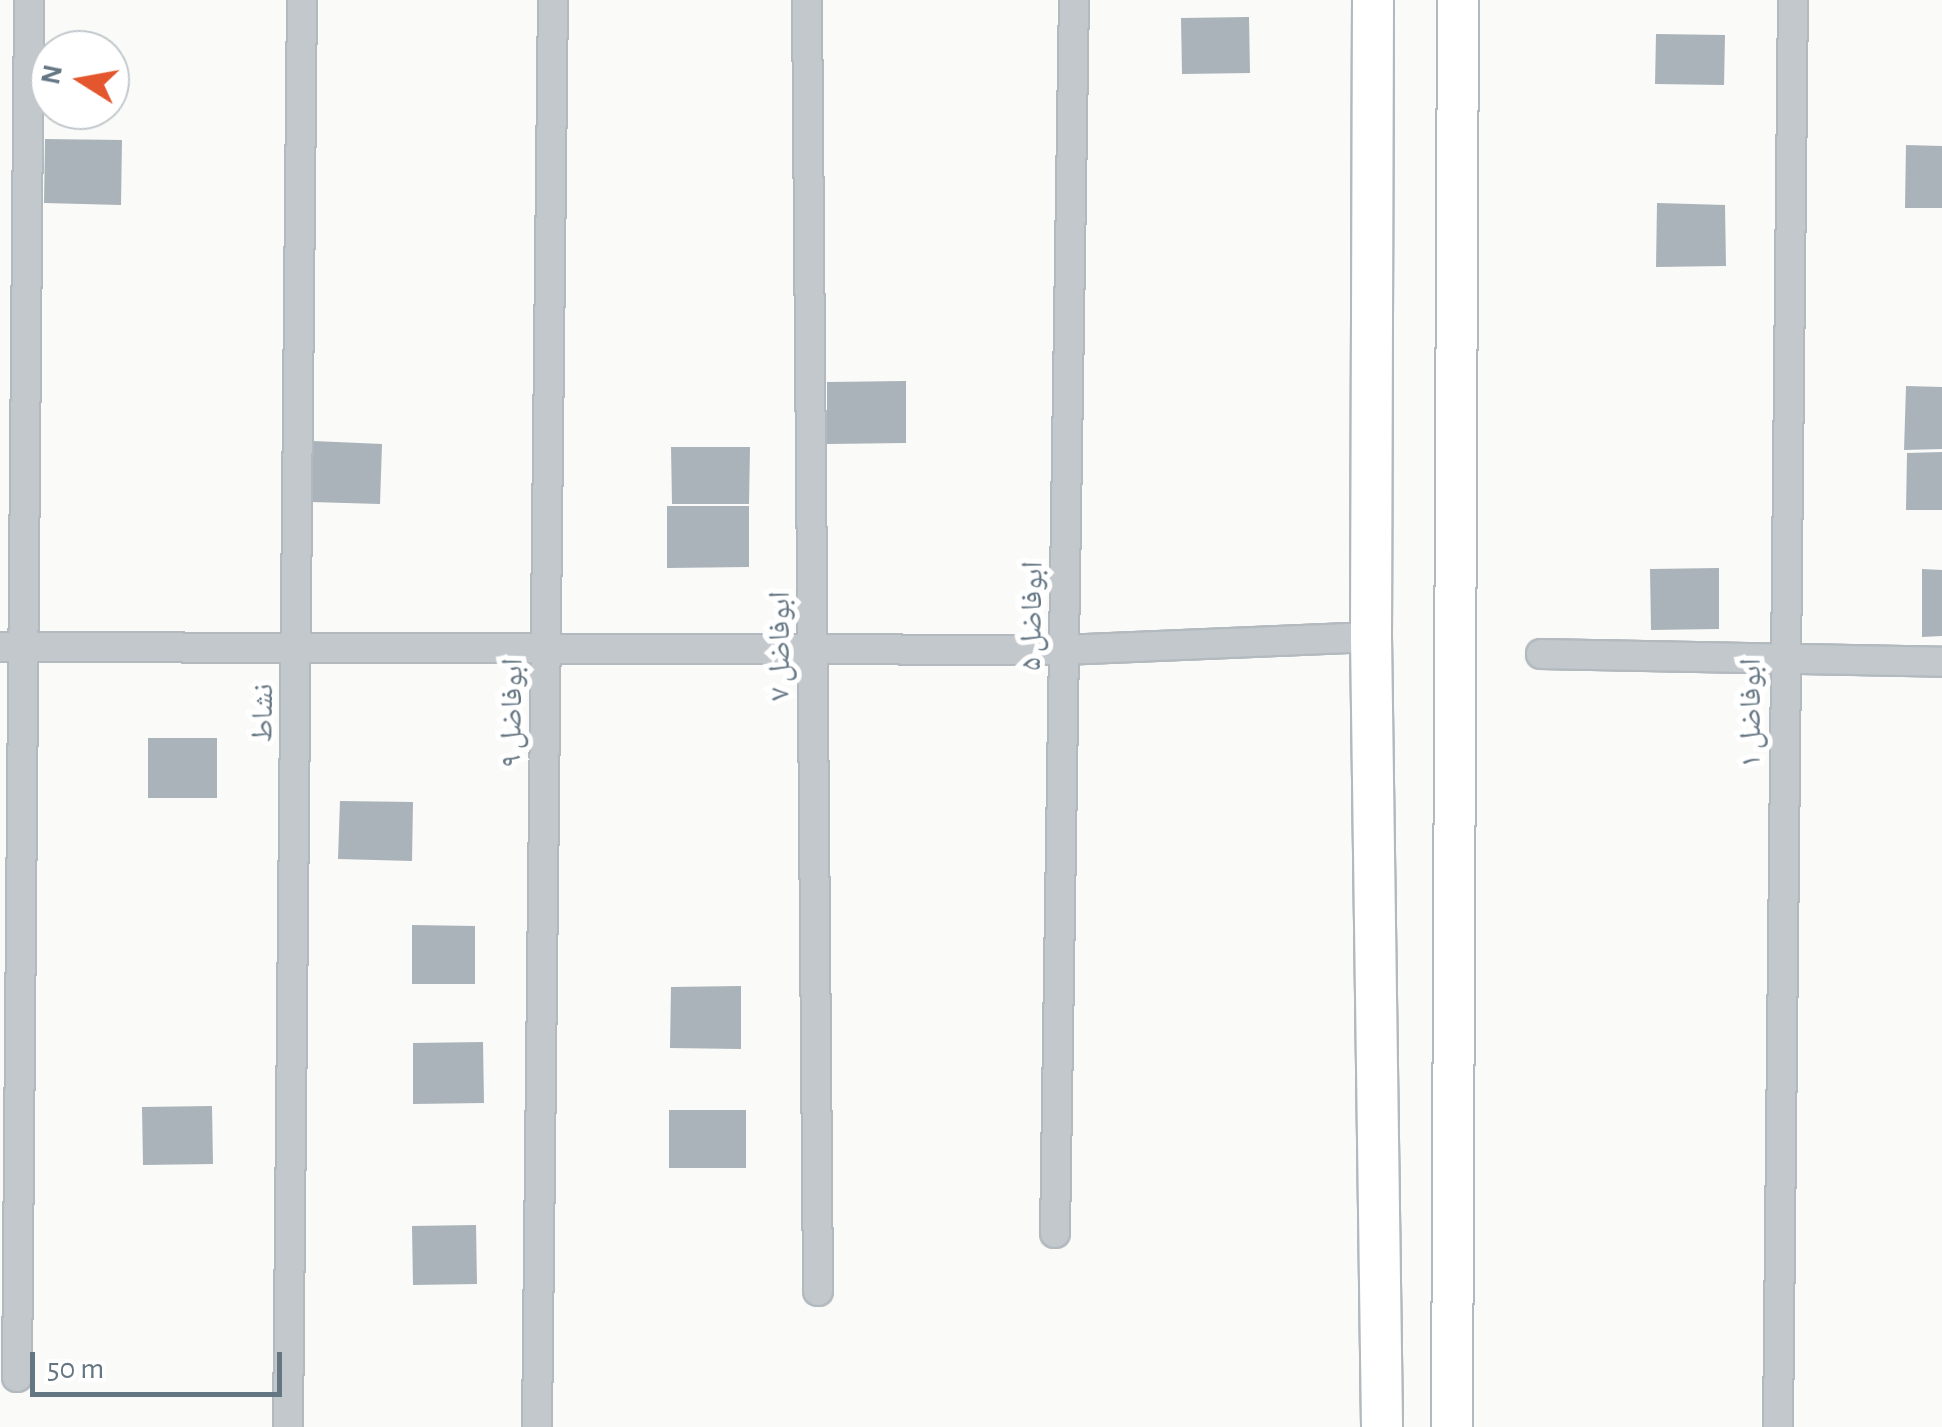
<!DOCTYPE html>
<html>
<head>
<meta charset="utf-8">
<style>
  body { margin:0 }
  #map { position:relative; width:1942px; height:1427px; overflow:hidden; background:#fafaf8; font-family:"Alegreya Sans","Noto Naskh Arabic",sans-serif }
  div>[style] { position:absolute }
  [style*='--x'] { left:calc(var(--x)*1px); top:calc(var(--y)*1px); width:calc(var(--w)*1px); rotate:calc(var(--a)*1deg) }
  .building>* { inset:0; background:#aab3b9 }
  .roads { filter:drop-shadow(2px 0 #b3babf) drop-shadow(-2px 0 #b3babf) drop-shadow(0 2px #b3babf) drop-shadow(0 -2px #b3babf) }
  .minor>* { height:28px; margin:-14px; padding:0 14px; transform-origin:14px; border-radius:14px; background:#c3c8cc }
  .secondary>* { height:40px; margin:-20px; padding:0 20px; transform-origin:20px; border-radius:20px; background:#fff }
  span { translate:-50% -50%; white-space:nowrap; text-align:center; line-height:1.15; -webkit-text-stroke:10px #fff; paint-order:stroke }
  .street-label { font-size:30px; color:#657683 }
  .north { position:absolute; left:30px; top:30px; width:100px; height:100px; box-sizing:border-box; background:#fff; border:2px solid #c1c8cd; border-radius:50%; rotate:281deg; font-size:28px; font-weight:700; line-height:40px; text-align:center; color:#657683 }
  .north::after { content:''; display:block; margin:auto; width:35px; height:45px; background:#e4572e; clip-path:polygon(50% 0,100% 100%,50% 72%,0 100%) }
  .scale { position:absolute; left:30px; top:1352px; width:252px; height:45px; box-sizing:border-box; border:5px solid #657683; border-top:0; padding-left:12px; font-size:30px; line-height:35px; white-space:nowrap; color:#657683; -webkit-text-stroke:8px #fff; paint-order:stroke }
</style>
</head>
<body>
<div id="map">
  <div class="building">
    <div style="clip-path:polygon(1249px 17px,1250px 73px,1182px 74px,1181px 18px)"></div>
    <div style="clip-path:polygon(1656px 34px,1725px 35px,1724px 85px,1655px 84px)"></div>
    <div style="clip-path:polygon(45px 139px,122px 140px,121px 205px,44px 203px)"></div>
    <div style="clip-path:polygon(1906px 145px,1942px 146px,1942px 208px,1905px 208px)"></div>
    <div style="clip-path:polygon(1657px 203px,1725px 205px,1726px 266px,1656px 267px)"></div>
    <div style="clip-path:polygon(906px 381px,906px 443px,827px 444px,827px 382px)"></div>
    <div style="clip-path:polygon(1906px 386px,1942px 387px,1942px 449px,1904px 450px)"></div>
    <div style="clip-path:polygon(313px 441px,382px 444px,380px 504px,311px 502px)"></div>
    <div style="clip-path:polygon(671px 447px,750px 447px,749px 504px,672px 504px)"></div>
    <div style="clip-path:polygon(1942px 452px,1942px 510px,1906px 510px,1907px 453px)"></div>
    <div style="clip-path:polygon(667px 506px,749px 506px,749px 567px,667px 568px)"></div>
    <div style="clip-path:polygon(1719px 568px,1719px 629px,1651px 630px,1650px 569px)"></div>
    <div style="clip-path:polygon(1922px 569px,1942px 570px,1942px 636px,1922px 637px)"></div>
    <div style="clip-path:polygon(148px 738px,217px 738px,217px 798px,148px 798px)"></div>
    <div style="clip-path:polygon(340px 801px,413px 802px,412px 861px,338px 859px)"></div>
    <div style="clip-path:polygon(412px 925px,475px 926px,475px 984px,412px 984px)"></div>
    <div style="clip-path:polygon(741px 986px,741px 1049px,670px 1048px,671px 987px)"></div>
    <div style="clip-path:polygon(483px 1042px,484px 1103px,413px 1104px,413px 1043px)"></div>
    <div style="clip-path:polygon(212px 1106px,213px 1164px,143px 1165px,142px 1107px)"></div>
    <div style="clip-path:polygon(669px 1110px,746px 1110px,746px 1168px,669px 1168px)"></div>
    <div style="clip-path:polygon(476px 1225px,477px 1284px,413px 1285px,412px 1226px)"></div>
  </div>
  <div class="roads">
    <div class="minor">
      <div style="--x:807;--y:0;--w:1291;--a:89.51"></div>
      <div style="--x:0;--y:647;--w:1064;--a:0.16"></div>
      <div style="--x:1064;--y:650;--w:307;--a:-2.4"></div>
      <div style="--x:1541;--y:654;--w:401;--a:1.1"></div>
      <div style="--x:1055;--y:1233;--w:1233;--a:-89.12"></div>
      <div style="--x:17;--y:1377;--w:1377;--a:-89.5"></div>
      <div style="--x:288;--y:1427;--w:1427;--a:-89.44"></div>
      <div style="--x:537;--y:1427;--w:1427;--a:-89.36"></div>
      <div style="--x:1778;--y:1427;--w:1427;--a:-89.4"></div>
    </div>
    <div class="secondary">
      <div style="--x:1373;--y:0;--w:637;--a:90.18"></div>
      <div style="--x:1371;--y:637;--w:790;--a:89.2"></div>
      <div style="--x:1452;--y:1427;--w:1427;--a:-89.76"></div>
    </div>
  </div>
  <div class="street-label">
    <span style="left:1032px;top:616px;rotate:-89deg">ابوفاضل ۵</span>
    <span style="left:780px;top:646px;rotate:-90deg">ابوفاضل ۷</span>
    <span style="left:263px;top:713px;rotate:-89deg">نشاط</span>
    <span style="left:512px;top:713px;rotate:-89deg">ابوفاضل ۹</span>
    <span style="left:1751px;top:713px;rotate:-90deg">ابوفاضل ۱</span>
  </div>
  <div class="north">N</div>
  <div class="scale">50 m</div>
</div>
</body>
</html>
